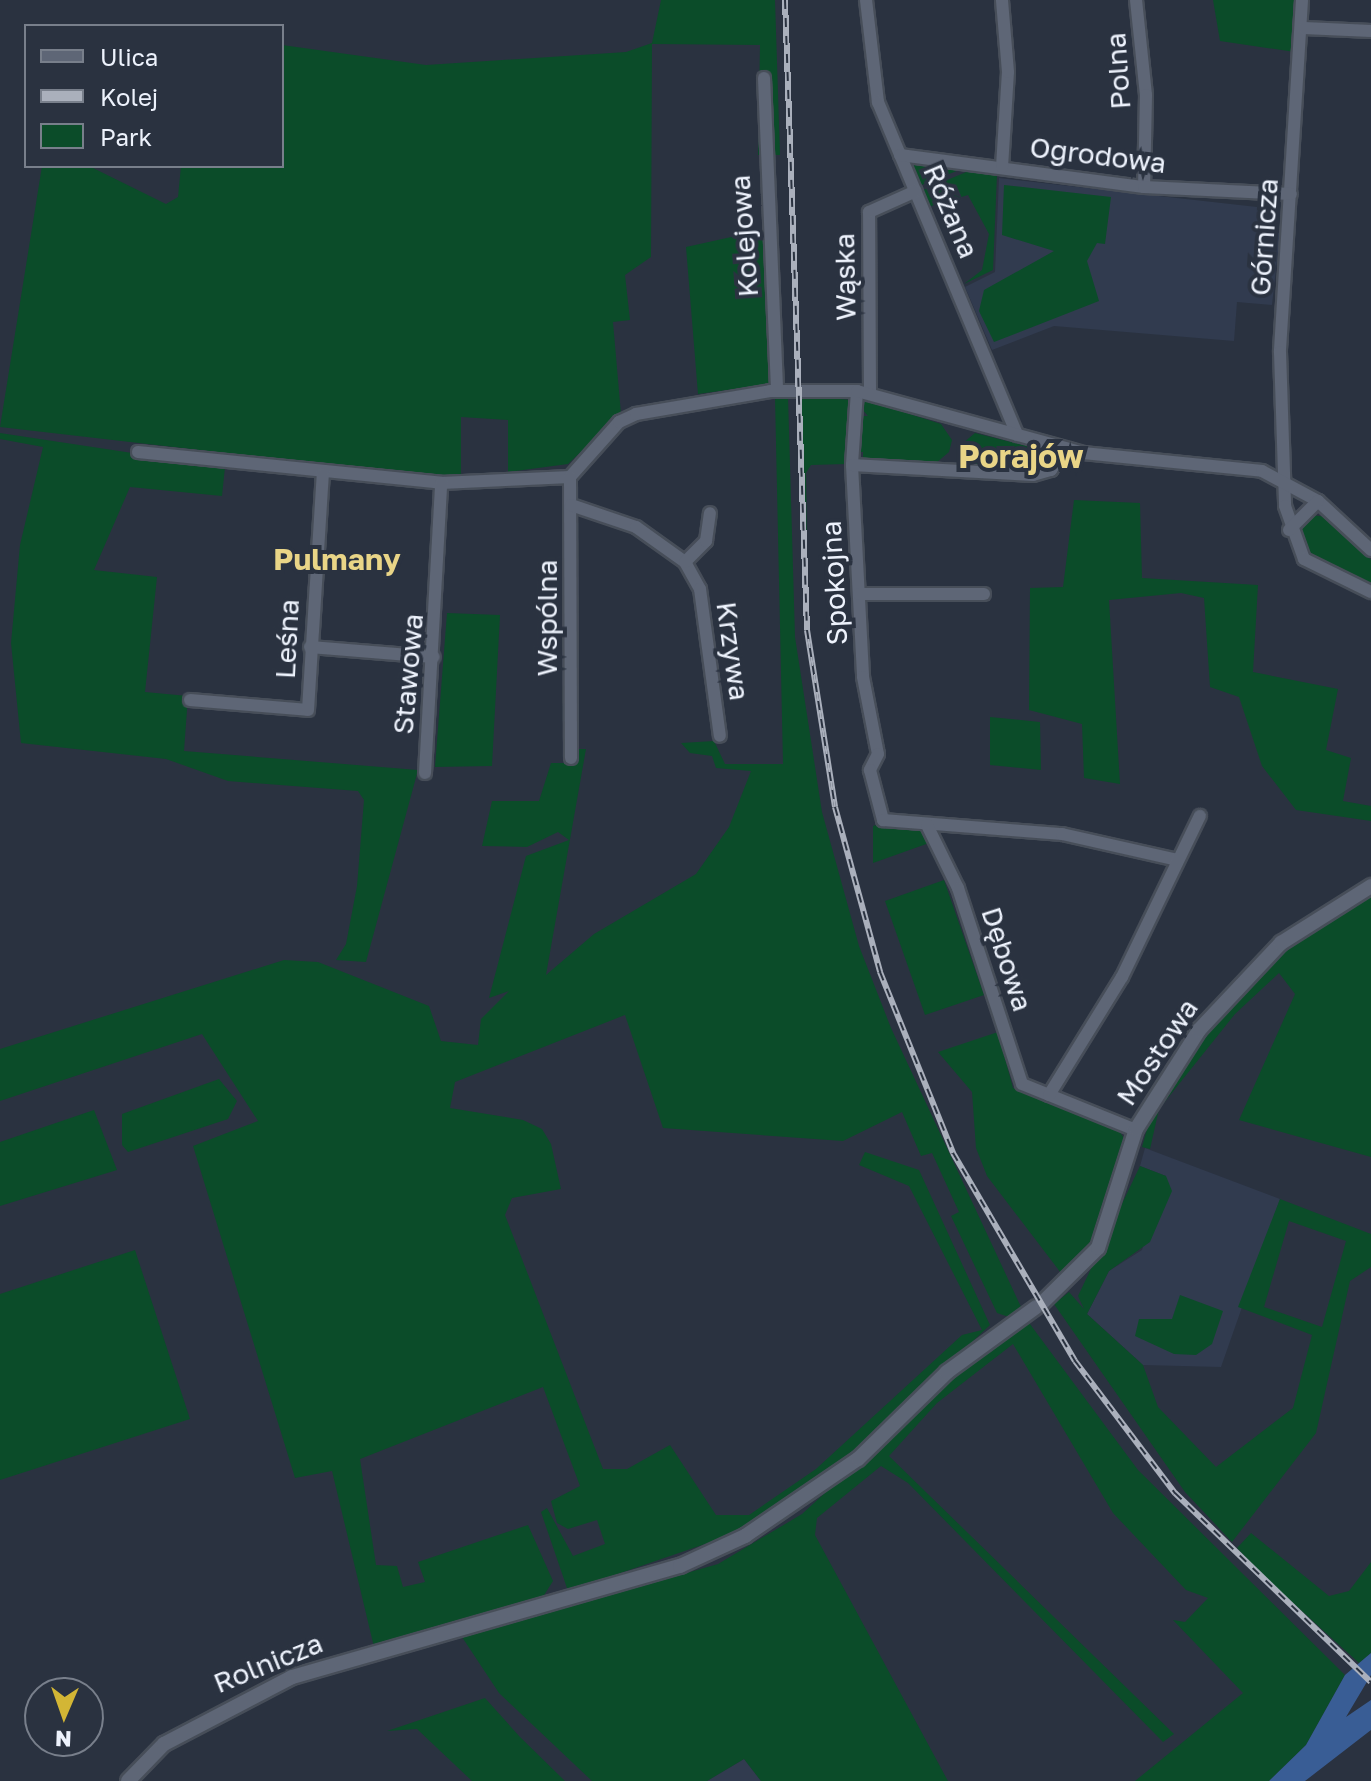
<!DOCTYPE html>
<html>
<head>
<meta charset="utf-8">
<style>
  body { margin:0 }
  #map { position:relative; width:1371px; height:1781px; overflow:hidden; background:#2a3240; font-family:"Golos Text",sans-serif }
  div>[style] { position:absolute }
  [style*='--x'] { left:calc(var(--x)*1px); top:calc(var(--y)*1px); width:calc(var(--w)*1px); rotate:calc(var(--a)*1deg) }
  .built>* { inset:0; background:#313b4f }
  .green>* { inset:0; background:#0b4c29 }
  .water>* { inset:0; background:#395d95 }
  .roads { filter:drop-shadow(2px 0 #474e59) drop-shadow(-2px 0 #474e59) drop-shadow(0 2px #474e59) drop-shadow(0 -2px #474e59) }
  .minor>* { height:12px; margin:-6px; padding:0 6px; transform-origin:6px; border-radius:6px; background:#5e6676 }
  .tertiary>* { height:14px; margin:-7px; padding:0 7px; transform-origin:7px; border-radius:7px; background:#5e6676 }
  .rail>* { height:6px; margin-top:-3px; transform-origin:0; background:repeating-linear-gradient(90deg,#2a3240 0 9px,#aab0bc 0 18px); box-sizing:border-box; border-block:2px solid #aab0bc }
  span { translate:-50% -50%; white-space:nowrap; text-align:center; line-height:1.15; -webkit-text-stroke:8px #2a3240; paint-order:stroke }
  .street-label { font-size:28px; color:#edf2fc }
  .neighbourhood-label { font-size:30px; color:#e9d587; font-weight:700 }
  .quarter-label { font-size:32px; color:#e9d587; font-weight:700 }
  .legend { position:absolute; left:24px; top:24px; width:260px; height:144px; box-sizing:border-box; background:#2a3240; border:2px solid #787f8b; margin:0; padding:10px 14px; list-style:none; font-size:24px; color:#edf2fc }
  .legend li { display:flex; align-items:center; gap:16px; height:40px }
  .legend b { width:40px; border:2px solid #787f8b }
  .north { position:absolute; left:24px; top:1677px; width:80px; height:80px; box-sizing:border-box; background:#2a3240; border:2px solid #787f8b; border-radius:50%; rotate:182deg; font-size:22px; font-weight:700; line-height:32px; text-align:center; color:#edf2fc }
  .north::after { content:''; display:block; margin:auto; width:28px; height:36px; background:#d3b635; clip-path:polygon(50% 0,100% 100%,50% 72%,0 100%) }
</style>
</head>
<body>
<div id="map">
  <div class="built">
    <div style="clip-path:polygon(999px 178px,1266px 208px,1264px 232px,1280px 233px,1272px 305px,1237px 302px,1234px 341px,1054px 326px,992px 350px,965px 287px,995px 272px)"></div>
    <div style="clip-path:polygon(1145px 1148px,1280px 1199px,1221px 1367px,1143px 1365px,1087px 1314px,1109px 1271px,1142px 1250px,1166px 1176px,1140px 1166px)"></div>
    <div style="clip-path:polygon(744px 1759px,761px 1781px,707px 1781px)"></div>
  </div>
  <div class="green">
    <div style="clip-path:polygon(661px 0,775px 0,780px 155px,758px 155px,760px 45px,652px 44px,651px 257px,625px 275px,630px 320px,613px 322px,621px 414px,568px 464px,508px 472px,508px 420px,461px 417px,461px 475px,425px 476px,0 427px,42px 166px,89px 166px,166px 204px,178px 197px,181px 166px,282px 166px,282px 45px,426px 65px,626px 52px,652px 43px)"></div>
    <div style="clip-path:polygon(1213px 0,1296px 0,1295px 52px,1220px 41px)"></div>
    <div style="clip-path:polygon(912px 162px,964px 168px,919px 186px)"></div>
    <div style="clip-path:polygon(971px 170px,997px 174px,993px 270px,964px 284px,982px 270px,989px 234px,968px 195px,928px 207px,921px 191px)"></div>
    <div style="clip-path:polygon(1004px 185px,1111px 197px,1105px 244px,1097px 243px,1087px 261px,1099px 301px,994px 342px,979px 311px,984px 290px,1054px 251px,1002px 235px)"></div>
    <div style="clip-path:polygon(763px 230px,772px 384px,698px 394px,686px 247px)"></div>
    <div style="clip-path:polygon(799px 395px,851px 400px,846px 464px,811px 465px,806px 473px,807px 550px)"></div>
    <div style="clip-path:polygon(788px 396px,795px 637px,822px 812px,859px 946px,891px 1028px,1022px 1309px,1009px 1317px,997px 1313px,951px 1216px,959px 1212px,932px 1153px,921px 1156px,902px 1112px,843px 1141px,663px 1128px,625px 1015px,455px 1082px,450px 1108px,523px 1120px,542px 1129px,551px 1144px,561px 1189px,512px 1198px,505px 1215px,603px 1469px,627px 1469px,670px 1445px,716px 1515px,749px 1515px,816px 1469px,962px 1335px,982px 1330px,909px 1186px,859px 1165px,865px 1152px,919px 1170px,990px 1325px,838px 1469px,743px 1531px,568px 1591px,541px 1512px,547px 1508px,573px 1556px,605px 1544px,597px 1520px,568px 1529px,557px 1523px,551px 1501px,580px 1486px,543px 1387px,360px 1459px,376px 1565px,397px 1566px,403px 1587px,425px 1582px,418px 1562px,528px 1525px,553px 1581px,541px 1600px,374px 1647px,332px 1471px,295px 1478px,193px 1146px,258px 1121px,202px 1034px,0 1101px,0 1049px,284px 960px,318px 962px,429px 1006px,441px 1041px,478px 1045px,481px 1019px,509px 991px,489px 998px,526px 856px,569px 840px,558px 832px,527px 847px,482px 846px,492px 801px,539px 801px,551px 763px,574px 763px,577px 749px,586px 749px,546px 975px,594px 934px,696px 874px,729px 827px,751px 771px,716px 768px,712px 756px,690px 753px,681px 743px,714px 741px,725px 764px,783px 764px,775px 397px)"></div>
    <div style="clip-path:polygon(866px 400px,941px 424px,952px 440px,949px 452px,936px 463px,863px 461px,863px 452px,855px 452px,858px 416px,868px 416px,861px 408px)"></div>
    <div style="clip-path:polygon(0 433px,225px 467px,222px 496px,130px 487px,94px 570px,157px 577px,145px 692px,188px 696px,184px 751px,418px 770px,366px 962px,336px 960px,346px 944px,357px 886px,364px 800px,358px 791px,228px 781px,166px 759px,21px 743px,11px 643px,20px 545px,43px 447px,0 439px)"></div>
    <div style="clip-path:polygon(975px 433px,1035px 448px,1037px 469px,968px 465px,963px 443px)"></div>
    <div style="clip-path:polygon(1074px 500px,1140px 503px,1142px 578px,1258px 585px,1253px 672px,1338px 689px,1326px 750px,1351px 758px,1343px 801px,1371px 806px,1371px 821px,1296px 810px,1262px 766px,1239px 697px,1210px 687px,1204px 598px,1181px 593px,1109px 600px,1120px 784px,1084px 778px,1082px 724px,1029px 710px,1030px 588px,1063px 587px)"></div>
    <div style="clip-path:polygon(1311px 515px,1328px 517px,1371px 560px,1371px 584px,1330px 570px,1310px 553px,1300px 532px)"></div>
    <div style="clip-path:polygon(447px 613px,500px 615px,492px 766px,435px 767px)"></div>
    <div style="clip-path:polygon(990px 717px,1040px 722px,1041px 770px,990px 765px)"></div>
    <div style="clip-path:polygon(884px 823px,925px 827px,932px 842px,873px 863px,873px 826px)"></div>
    <div style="clip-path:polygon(944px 880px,984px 995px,925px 1015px,885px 901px)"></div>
    <div style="clip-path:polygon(1371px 894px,1371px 1157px,1239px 1120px,1295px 994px,1279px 973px,1235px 1014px,1159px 1109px,1150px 1149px,1142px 1147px,1154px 1104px,1245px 987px,1270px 961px)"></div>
    <div style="clip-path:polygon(998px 1032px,1013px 1088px,1119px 1131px,1126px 1141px,1093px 1245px,1064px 1277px,987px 1176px,976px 1148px,972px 1092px,938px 1052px)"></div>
    <div style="clip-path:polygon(219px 1079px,237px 1101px,228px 1119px,128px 1152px,122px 1145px,122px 1114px)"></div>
    <div style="clip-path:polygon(94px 1110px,117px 1170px,0 1206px,0 1142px)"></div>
    <div style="clip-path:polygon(evenodd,1140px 1166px,1166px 1176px,1172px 1191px,1150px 1242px,1109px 1271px,1087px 1314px,1143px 1365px,1158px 1407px,1216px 1467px,1293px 1408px,1312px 1335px,1238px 1307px,1280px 1199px,1371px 1234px,1371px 1267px,1350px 1281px,1316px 1433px,1232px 1542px,1185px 1492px,1054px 1304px,1069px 1292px,1084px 1309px,1078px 1296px,1140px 1166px,1289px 1221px,1346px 1241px,1322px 1327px,1264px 1307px,1289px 1221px)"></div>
    <div style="clip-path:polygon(135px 1250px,190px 1419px,0 1480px,0 1294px)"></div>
    <div style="clip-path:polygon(1180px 1295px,1223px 1311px,1212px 1344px,1196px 1355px,1174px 1354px,1135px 1336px,1139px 1319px,1172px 1319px)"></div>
    <div style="clip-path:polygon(1027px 1320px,1138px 1470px,1345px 1675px,1306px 1745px,1269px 1781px,1135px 1781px,1243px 1693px,1173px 1620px,1185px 1622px,1208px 1598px,1186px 1590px,1113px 1513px,1013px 1344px,937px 1403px,889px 1456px,1174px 1734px,1163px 1742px,908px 1483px,881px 1466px,817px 1518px,815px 1535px,948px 1781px,761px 1781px,744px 1759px,707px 1781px,592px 1781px,499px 1693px,462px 1637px,718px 1564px,802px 1514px,969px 1361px)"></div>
    <div style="clip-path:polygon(1251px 1533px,1329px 1596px,1349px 1591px,1371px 1562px,1371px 1653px,1359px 1663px,1271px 1583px,1237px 1548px)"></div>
    <div style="clip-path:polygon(485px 1698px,520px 1737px,565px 1781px,472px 1781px,417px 1729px,387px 1731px)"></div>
  </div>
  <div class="water">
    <div style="clip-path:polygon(1371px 1653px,1371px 1675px,1346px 1717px,1371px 1700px,1371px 1730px,1305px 1781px,1269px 1781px,1306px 1745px,1345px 1675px)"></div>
  </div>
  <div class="roads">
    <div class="minor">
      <div style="--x:866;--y:0;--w:103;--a:83.3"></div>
      <div style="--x:878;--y:102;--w:361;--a:67.3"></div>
      <div style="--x:1136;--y:0;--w:96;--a:84"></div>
      <div style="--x:1146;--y:95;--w:92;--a:91.2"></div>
      <div style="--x:1302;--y:0;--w:353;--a:93.6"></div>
      <div style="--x:1280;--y:352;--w:154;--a:88.1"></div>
      <div style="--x:1285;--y:506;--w:56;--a:70.3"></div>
      <div style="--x:1304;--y:559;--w:75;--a:26.2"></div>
      <div style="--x:1304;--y:28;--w:67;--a:2.6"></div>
      <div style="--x:764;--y:78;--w:313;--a:87.6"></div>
      <div style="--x:900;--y:155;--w:246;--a:7.5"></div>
      <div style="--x:1144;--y:187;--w:147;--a:2.7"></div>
      <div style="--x:1002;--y:167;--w:95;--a:-86.4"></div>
      <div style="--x:1008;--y:72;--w:72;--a:-94.8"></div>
      <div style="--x:857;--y:391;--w:74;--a:93.9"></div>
      <div style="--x:852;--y:465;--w:212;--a:87"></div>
      <div style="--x:863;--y:677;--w:78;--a:79"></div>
      <div style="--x:878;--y:754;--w:18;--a:117"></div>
      <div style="--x:870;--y:770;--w:52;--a:75.4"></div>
      <div style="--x:883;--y:820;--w:180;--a:4.5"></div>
      <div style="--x:1062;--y:834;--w:118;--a:12.7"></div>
      <div style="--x:870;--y:392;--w:180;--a:-90.3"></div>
      <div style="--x:869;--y:212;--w:51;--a:-24.1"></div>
      <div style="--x:138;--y:452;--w:305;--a:5.8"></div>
      <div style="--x:441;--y:483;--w:129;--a:-2.7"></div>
      <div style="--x:570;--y:477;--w:74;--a:-48.3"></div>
      <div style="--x:619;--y:422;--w:19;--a:-25"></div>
      <div style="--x:636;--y:414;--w:136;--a:-9.7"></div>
      <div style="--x:770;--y:391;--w:87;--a:0"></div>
      <div style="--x:857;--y:391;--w:234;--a:15.3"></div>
      <div style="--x:1083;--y:453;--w:180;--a:5.7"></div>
      <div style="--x:1262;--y:471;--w:64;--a:28.2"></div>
      <div style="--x:1318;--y:501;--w:72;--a:42.8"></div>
      <div style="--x:852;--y:465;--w:181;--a:3.2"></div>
      <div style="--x:1033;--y:475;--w:19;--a:-16"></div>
      <div style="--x:1051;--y:470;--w:25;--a:-56"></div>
      <div style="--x:570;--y:477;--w:281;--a:89.8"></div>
      <div style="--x:571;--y:505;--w:69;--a:18.7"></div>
      <div style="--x:636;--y:527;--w:60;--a:35.5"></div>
      <div style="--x:685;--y:562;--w:31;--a:61"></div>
      <div style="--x:700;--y:589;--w:148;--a:82.3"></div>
      <div style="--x:1289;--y:530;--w:41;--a:-45"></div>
      <div style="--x:685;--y:562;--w:30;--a:-45"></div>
      <div style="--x:706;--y:541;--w:28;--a:-82"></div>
      <div style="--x:859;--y:594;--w:125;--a:0"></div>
      <div style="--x:310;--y:647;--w:124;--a:4.6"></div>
      <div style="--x:190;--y:700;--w:118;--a:4.8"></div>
      <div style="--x:308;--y:710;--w:236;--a:-86.4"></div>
      <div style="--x:425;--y:773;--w:290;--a:-86.8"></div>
      <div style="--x:927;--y:825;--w:70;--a:63.8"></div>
      <div style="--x:958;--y:888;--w:206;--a:71.9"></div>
      <div style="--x:1022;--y:1084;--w:123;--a:22"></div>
      <div style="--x:1049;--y:1095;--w:139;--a:-58.3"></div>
      <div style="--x:1122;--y:977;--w:179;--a:-64.2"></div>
    </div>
    <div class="tertiary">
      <div style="--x:1042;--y:1303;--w:78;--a:-44.5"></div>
      <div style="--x:1098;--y:1248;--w:125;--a:-72.3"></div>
      <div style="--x:1136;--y:1129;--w:117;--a:-57.5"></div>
      <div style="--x:1199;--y:1030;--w:120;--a:-46.7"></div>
      <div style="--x:1281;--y:943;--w:107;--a:-32.3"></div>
      <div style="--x:128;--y:1781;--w:52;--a:-45.8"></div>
      <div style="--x:164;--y:1744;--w:144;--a:-27.6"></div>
      <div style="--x:292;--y:1677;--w:404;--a:-16"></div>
      <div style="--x:680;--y:1566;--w:72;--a:-24.8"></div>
      <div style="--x:745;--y:1536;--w:137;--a:-34.3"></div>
      <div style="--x:858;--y:1459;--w:124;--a:-44.3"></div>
      <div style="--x:947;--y:1372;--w:110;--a:-36.1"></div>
    </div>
  </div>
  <div class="rail">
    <div style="--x:785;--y:0;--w:630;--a:88"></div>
    <div style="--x:807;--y:630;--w:179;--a:81"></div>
    <div style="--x:835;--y:807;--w:171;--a:74.7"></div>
    <div style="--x:880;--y:972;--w:195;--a:68"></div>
    <div style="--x:953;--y:1153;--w:241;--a:59.6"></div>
    <div style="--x:1075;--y:1361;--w:166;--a:52.9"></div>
    <div style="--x:1175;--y:1493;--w:272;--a:44"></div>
  </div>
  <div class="street-label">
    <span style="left:1118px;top:71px;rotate:-94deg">Polna</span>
    <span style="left:1098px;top:155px;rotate:7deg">Ogrodowa</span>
    <span style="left:951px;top:211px;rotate:67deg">Różana</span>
    <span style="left:744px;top:236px;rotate:-94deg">Kolejowa</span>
    <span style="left:1264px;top:237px;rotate:-86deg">Górnicza</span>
    <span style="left:845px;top:277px;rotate:-91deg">Wąska</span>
    <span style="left:834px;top:583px;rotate:-93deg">Spokojna</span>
    <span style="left:547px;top:618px;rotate:-90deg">Wspólna</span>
    <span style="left:287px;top:639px;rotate:-87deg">Leśna</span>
    <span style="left:733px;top:651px;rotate:82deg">Krzywa</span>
    <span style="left:408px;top:674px;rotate:-85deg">Stawowa</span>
    <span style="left:1007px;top:959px;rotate:72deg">Dębowa</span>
    <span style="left:1157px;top:1052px;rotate:-56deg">Mostowa</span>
    <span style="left:268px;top:1663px;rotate:-22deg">Rolnicza</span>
  </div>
  <div class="neighbourhood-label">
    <span style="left:337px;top:559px">Pulmany</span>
  </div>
  <div class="quarter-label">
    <span style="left:1021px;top:456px">Porajów</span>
  </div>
  <ul class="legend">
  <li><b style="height:10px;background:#5e6676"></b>Ulica</li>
  <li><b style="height:10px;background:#aab0bc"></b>Kolej</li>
  <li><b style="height:22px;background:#0b4c29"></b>Park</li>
  </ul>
  <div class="north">N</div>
</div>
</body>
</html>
